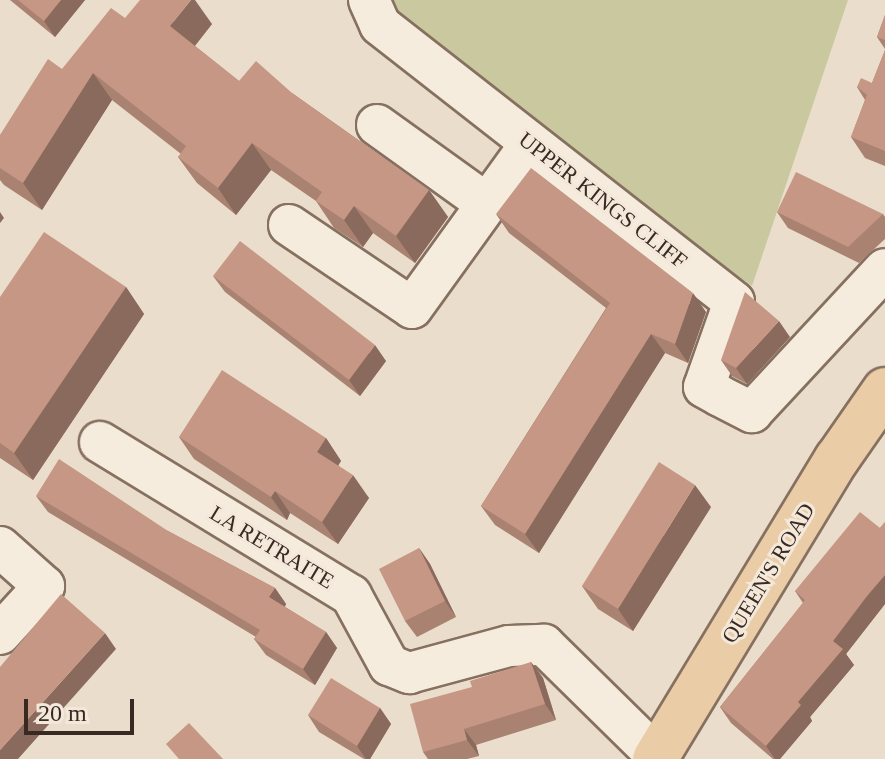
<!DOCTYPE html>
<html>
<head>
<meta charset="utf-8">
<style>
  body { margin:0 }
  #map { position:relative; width:885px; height:759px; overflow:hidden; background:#ebddcb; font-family:"Times New Roman",serif }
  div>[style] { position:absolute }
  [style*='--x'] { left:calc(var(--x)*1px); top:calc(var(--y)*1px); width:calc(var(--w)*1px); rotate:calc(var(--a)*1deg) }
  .green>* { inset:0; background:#c9c89f }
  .roads { filter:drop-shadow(2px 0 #867060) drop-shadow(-2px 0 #867060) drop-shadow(0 2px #867060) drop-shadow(0 -2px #867060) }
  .minor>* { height:40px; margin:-20px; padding:0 20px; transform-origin:20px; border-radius:20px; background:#f6ecdd }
  .major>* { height:44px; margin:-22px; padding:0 22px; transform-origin:22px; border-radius:22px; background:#eacca7 }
  .wall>* { inset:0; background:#a98272 }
  .shaded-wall>* { inset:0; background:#8a6a5c }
  .building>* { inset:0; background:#c59784 }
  span { translate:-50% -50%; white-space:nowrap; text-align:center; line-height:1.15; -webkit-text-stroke:6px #f3e8da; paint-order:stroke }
  .street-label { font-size:22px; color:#382a22 }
  .scale { position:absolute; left:24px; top:699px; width:110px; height:36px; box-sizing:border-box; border:4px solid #382a22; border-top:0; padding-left:10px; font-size:24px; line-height:28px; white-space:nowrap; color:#382a22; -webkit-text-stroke:6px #f3e8da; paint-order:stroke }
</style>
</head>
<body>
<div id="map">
  <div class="green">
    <div style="clip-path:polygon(388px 0,848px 0,752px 286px,622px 196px,401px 21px)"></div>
  </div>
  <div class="roads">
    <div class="minor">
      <div style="--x:369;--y:0;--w:27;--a:66"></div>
      <div style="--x:380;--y:25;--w:449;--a:38"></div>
      <div style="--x:734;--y:302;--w:90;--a:109.4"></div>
      <div style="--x:704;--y:387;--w:18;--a:29"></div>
      <div style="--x:720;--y:396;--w:36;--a:27"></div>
      <div style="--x:752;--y:412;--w:195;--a:-47.1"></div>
      <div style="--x:377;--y:125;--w:135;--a:35.7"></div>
      <div style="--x:289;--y:225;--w:148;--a:34"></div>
      <div style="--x:412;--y:308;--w:203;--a:-54.2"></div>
      <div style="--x:100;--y:442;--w:294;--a:31.4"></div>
      <div style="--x:351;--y:595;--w:80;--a:61.5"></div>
      <div style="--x:389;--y:665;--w:22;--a:22"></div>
      <div style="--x:409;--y:673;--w:104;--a:-15.1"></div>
      <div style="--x:509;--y:646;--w:35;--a:-2"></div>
      <div style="--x:544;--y:645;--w:158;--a:44.5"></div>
      <div style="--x:0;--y:547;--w:59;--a:41.6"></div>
      <div style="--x:44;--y:586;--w:65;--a:132.5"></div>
    </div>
    <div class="major">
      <div style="--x:655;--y:759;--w:351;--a:-58.8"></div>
      <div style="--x:837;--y:459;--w:84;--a:-55.2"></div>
    </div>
  </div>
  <div class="wall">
    <div style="clip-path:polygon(10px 0,85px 0,55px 37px)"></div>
    <div style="clip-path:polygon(885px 15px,885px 49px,877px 37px)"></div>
    <div style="clip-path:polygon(125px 18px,212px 24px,195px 46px,239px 81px,292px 93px,429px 190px,448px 217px,415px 263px,373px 233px,363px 247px,334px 228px,316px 201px,271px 170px,236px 215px,197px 183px,178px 157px,181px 154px,112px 100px,42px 210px,4px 185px,0 180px,0 135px,62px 69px)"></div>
    <div style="clip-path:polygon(885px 50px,885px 166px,865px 158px,851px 137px,865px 100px,857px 87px,872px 83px)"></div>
    <div style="clip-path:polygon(777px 212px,883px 214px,885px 217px,885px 239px,859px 263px,788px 228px)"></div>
    <div style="clip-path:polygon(496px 214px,706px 312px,688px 363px,665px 353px,539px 553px,495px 525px,481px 506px,606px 308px,509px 233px)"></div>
    <div style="clip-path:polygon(213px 276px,386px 361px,360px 396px,225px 292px)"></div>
    <div style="clip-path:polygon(126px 287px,144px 314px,33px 480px,0 458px,0 297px)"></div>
    <div style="clip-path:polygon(790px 337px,747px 384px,732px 376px,721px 360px)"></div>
    <div style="clip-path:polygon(179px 437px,326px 438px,341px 461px,338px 465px,369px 498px,338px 544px,290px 513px,287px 520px,194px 459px)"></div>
    <div style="clip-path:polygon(36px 496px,168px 531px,275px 588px,286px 604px,285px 607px,326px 632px,337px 648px,315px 685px,266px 655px,254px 639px,256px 637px,48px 512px)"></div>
    <div style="clip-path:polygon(711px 507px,633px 631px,598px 609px,582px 586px)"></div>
    <div style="clip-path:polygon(885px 522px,885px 604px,846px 654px,854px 665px,810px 717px,812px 721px,780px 759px,773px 759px,731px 723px,720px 707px,803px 603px,795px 591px,880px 528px)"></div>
    <div style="clip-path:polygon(419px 548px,430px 564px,456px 617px,417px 637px,405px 621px)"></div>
    <div style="clip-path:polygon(531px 662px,543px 678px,556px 720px,476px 745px,479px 756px,467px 759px,428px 759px,423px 752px)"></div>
    <div style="clip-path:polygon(380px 708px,391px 724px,370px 759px,364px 759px,319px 732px,308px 715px)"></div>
  </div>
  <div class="shaded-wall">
    <div style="clip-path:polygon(61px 0,85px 0,55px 37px,44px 21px)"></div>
    <div style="clip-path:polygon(191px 0,195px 0,212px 24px,189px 53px,170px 26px)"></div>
    <div style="clip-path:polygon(93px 73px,112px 100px,42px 210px,23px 183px)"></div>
    <div style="clip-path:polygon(252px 143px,271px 170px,236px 215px,218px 188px)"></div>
    <div style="clip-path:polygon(429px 190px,448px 217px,415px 263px,396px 236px)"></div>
    <div style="clip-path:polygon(354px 206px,373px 233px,363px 247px,344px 220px)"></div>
    <div style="clip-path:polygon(0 212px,4px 218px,0 223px)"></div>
    <div style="clip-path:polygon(126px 287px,144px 314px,33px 480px,14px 453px)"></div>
    <div style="clip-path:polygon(693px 293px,706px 312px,688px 363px,675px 344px)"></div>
    <div style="clip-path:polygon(779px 321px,790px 337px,747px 384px,736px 368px)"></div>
    <div style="clip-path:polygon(651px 334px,665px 353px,539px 553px,525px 534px)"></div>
    <div style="clip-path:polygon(375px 345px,386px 361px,360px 396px,349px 380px)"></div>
    <div style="clip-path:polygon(326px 438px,341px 461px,333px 474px,317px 452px)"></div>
    <div style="clip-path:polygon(353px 475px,369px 498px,338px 544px,322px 522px)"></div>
    <div style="clip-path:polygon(695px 485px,711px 507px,633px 631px,618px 609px)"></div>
    <div style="clip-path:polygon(275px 491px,290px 513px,287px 520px,271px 497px)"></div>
    <div style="clip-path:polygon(419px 548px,430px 564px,456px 617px,445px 601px)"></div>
    <div style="clip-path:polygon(885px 575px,885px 604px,846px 654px,854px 665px,810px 717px,812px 721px,780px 759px,775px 759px,766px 746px,798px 702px,833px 641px,867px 596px)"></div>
    <div style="clip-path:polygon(275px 588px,286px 604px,281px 613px,269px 597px)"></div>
    <div style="clip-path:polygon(326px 632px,337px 648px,315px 685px,303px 669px)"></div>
    <div style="clip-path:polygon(105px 633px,116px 649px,18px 759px,0 759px,0 750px)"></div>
    <div style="clip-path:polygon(531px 662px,543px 678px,556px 720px,545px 704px)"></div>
    <div style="clip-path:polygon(380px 708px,391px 724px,370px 759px,366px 759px,357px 746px)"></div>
    <div style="clip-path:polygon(464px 729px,476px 745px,479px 756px,467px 740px)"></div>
  </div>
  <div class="building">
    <div style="clip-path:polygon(18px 0,61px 0,44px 21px)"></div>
    <div style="clip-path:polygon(140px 0,191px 0,170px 26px,239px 81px,256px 61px,292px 93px,429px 190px,396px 236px,354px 206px,344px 220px,316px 201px,322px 192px,252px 143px,218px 188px,178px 157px,186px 146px,93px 73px,23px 183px,0 168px,0 135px,48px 59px,62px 69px,111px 8px,125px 18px)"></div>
    <div style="clip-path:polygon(885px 15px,885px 40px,877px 37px)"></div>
    <div style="clip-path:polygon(885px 50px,885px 151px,851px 137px,867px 95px,857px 87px,861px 78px,872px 83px)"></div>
    <div style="clip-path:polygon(531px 168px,693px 293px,675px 344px,651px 334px,525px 534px,481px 506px,610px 303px,496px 214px)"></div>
    <div style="clip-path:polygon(796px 172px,883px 214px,848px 247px,777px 212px)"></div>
    <div style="clip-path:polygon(44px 232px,126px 287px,14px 453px,0 443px,0 297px)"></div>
    <div style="clip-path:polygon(240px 241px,375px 345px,349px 380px,213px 276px)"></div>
    <div style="clip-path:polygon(745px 292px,779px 321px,736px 368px,721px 360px)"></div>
    <div style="clip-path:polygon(222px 370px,326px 438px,317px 452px,353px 475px,322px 522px,275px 491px,271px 497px,179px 437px)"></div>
    <div style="clip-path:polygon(59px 459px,168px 531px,275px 588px,269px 597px,326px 632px,303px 669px,254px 639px,260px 630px,36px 496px)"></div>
    <div style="clip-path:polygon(659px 462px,695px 485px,618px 609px,582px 586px)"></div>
    <div style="clip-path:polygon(860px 512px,880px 528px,885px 522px,885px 575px,867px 596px,833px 641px,843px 649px,798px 702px,801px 705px,766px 746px,720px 707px,805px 600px,795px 591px)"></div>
    <div style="clip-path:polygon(419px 548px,445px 601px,405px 621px,379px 569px)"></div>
    <div style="clip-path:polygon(61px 594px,105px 633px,0 750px,0 667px)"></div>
    <div style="clip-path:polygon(531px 662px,545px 704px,464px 729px,467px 740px,423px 752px,410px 704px,472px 687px,470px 681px)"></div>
    <div style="clip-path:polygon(331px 678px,380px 708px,357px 746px,308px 715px)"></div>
    <div style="clip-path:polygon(189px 723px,223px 759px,179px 759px,166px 744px)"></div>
  </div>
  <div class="street-label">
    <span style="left:603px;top:200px;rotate:38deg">UPPER KINGS CLIFF</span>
    <span style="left:272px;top:547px;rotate:31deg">LA RETRAITE</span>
    <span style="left:768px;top:573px;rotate:-59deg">QUEEN'S ROAD</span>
  </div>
  <div class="scale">20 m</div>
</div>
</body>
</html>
